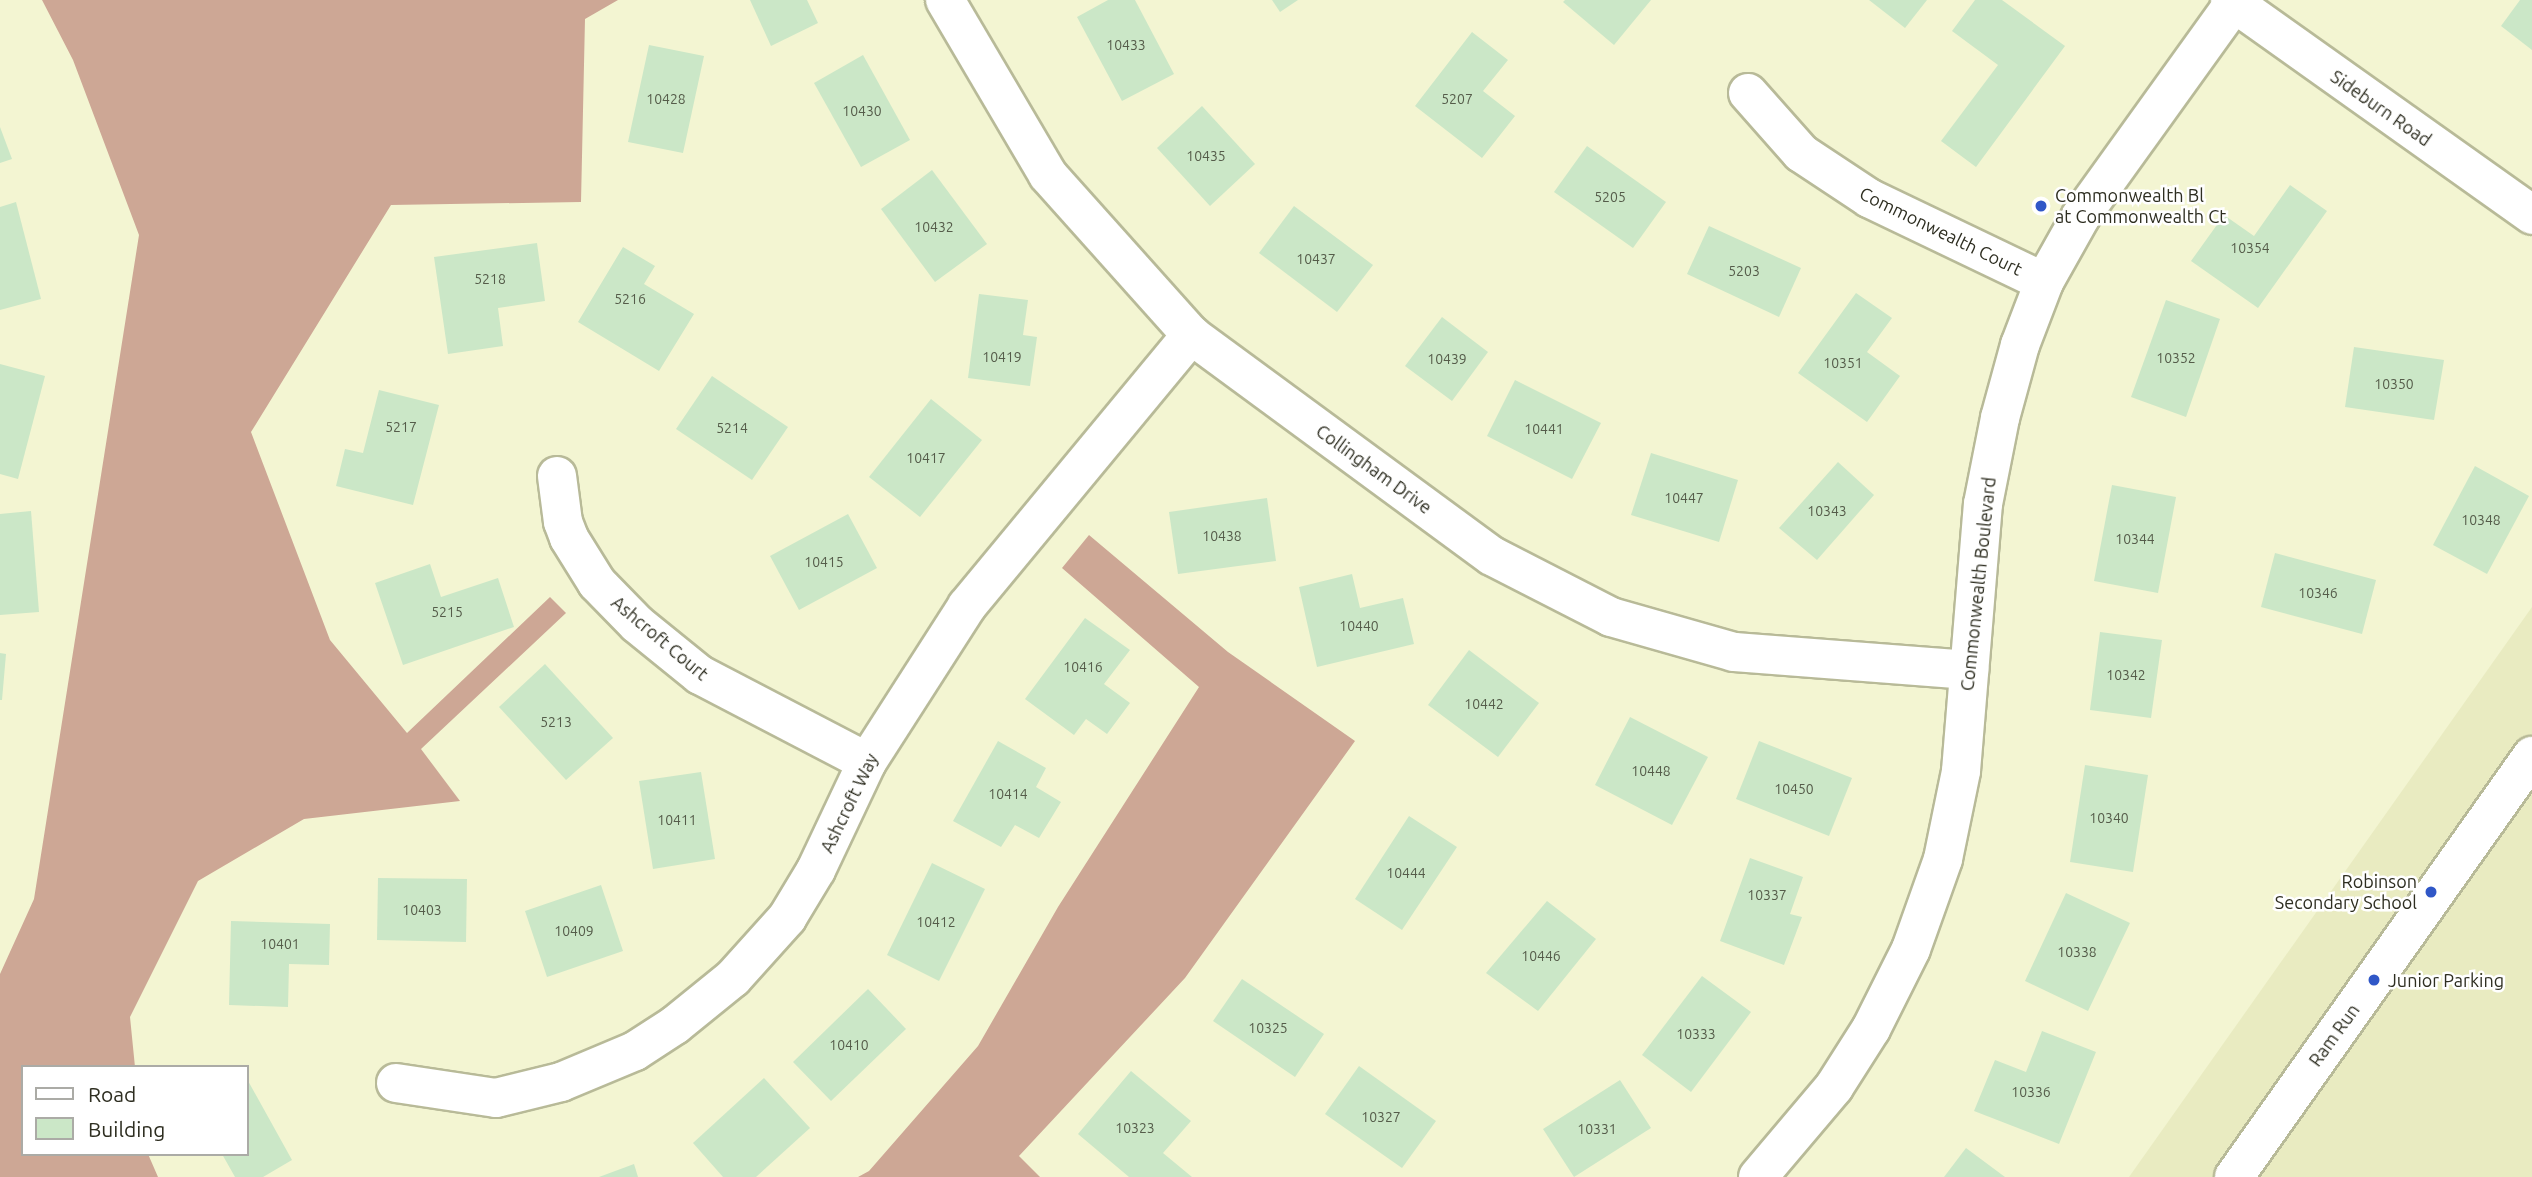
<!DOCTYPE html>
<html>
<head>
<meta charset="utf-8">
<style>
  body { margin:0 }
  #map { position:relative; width:2532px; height:1177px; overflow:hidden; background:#f3f5d2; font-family:Ubuntu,sans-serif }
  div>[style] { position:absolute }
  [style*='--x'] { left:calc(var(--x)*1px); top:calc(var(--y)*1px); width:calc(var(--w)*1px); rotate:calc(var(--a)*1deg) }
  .built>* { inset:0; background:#e9ebc1 }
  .forest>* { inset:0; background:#cda795 }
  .building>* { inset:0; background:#cbe7c7 }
  .roads { filter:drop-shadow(2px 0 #b8ba98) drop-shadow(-2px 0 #b8ba98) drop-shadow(0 2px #b8ba98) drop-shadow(0 -2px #b8ba98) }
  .minor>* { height:38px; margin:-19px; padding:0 19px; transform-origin:19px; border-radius:19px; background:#fff }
  .tertiary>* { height:38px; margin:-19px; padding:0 19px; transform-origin:19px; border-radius:19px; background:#fff }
  .dots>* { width:19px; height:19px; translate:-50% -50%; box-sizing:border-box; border:4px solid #fff; border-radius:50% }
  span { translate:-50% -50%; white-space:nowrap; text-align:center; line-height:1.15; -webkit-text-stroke:5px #fff; paint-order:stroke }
  .number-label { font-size:14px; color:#555c4a }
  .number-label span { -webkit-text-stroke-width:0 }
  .street-label { font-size:18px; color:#2e2e21 }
  .poi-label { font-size:18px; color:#2e2e21 }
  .left { translate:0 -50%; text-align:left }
  .right { translate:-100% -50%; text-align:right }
  .legend { position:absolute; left:21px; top:1065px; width:228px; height:91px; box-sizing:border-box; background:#fff; border:2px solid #ababa6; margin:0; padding:9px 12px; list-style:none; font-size:21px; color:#2e2e21 }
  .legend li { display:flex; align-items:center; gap:14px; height:35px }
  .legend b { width:35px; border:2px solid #ababa6 }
</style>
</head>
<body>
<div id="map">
  <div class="built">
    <div style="clip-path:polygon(2532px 607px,2532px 1177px,2129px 1177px)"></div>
  </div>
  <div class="forest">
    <div style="clip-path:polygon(42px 0,618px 0,585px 19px,581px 202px,391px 205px,251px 432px,330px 640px,407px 733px,550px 597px,566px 613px,421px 749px,460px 801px,304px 819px,198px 881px,130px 1017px,135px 1067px,23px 1067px,23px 1154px,148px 1154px,158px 1177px,0 1177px,0 974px,34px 899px,139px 235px,73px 60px)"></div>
    <div style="clip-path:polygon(1089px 535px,1228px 652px,1355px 741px,1185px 978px,1019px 1156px,1040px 1177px,858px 1177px,869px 1171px,978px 1046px,1058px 907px,1199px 687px,1062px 568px)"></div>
  </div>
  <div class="building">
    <div style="clip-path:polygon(750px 0,807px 0,818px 23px,771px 46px)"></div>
    <div style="clip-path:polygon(1108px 0,1135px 0,1174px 74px,1122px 101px,1077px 17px)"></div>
    <div style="clip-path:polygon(1272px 0,1298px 0,1280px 12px)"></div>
    <div style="clip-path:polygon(1565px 0,1651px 0,1614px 45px,1563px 2px)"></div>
    <div style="clip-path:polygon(1869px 0,1927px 0,1905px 28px)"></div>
    <div style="clip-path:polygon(1975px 0,2002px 0,2065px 46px,1976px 167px,1941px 141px,1998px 65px,1952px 31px)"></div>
    <div style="clip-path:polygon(2520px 0,2532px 0,2532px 50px,2501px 26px)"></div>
    <div style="clip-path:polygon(1472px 32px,1508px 60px,1483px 91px,1515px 116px,1482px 158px,1415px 106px)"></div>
    <div style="clip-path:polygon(649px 45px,704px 56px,683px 153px,628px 142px)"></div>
    <div style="clip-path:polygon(863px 55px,910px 140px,861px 167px,814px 83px)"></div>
    <div style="clip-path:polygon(1202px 106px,1255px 164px,1210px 206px,1157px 148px)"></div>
    <div style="clip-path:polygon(0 127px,12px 159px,0 163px)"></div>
    <div style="clip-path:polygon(1587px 146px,1666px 202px,1633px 248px,1554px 192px)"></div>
    <div style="clip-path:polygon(932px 170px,987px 244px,935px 282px,881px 209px)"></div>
    <div style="clip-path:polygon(2290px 185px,2327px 211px,2258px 308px,2191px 261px,2224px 215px,2254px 236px)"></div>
    <div style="clip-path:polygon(16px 202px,41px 299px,0 310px,0 207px)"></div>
    <div style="clip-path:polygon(1294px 206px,1373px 265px,1337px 312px,1259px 253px)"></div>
    <div style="clip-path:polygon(1709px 226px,1801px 268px,1779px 317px,1687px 274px)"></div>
    <div style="clip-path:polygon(537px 243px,545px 301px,498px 308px,503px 346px,448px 354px,434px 257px)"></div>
    <div style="clip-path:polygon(623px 247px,655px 266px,644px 284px,694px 314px,659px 371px,578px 322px)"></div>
    <div style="clip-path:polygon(1856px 293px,1892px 318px,1867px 352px,1900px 376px,1867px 422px,1798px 373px)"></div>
    <div style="clip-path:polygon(979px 294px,1028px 300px,1023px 335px,1037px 337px,1030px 386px,968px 378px)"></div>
    <div style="clip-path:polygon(2166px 300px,2220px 319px,2186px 417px,2131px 397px)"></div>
    <div style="clip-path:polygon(1442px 317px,1488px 352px,1452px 401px,1405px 366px)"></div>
    <div style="clip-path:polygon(2354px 347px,2444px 360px,2434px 420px,2345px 407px)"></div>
    <div style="clip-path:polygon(0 364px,45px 376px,18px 479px,0 474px)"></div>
    <div style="clip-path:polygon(712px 376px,788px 427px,752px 480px,676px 429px)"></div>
    <div style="clip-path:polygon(1515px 380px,1601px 423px,1572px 479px,1487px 436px)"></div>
    <div style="clip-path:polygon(379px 390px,439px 405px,413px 505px,336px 486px,345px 449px,363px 453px)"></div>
    <div style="clip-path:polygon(931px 399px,982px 440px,920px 517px,869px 477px)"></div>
    <div style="clip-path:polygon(1651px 453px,1738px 480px,1719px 542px,1631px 515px)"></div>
    <div style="clip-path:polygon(1838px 462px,1874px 495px,1817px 560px,1779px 528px)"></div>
    <div style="clip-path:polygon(2475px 466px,2529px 496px,2487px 574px,2433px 545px)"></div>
    <div style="clip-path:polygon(2112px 485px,2176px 497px,2158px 593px,2094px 581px)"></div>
    <div style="clip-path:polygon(1267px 498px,1276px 561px,1178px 574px,1169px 512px)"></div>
    <div style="clip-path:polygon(31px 511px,39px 612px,0 615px,0 514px)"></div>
    <div style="clip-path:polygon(848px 514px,877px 568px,799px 610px,770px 556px)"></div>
    <div style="clip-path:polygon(2275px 553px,2376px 580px,2362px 634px,2261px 607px)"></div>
    <div style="clip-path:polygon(430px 564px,441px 597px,498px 578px,514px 627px,403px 665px,375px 583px)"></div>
    <div style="clip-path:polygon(1352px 574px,1360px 608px,1403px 598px,1414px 644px,1317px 667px,1299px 587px)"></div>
    <div style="clip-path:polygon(1085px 618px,1130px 650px,1104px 684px,1130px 703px,1107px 734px,1086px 719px,1074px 735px,1025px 699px)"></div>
    <div style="clip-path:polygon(2100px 632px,2162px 640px,2151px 718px,2090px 710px)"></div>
    <div style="clip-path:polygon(1469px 650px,1539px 703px,1498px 757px,1428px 705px)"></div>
    <div style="clip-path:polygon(0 653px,6px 654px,2px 700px,0 700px)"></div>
    <div style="clip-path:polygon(545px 664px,613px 738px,566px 780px,499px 707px)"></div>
    <div style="clip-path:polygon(1630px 717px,1708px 757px,1672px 825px,1595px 785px)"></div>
    <div style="clip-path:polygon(998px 741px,1046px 768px,1036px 787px,1061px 802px,1039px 838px,1015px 825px,1001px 847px,953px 821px)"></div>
    <div style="clip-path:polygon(1759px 741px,1852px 778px,1829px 836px,1736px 799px)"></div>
    <div style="clip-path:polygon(2085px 765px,2148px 775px,2133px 872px,2070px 862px)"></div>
    <div style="clip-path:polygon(701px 772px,715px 859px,653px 869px,639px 781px)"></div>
    <div style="clip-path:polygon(1409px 816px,1457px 847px,1402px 930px,1355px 899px)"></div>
    <div style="clip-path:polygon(1750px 858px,1803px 877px,1790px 914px,1802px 917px,1784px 965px,1720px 941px)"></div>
    <div style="clip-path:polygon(932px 863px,985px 889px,939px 981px,887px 955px)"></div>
    <div style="clip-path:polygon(378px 878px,467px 879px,466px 942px,377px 940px)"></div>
    <div style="clip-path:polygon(601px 885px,623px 951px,547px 977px,525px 911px)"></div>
    <div style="clip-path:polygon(2066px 893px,2130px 923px,2088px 1011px,2025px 981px)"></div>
    <div style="clip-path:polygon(1547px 901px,1596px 939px,1538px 1011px,1486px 973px)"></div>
    <div style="clip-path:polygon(231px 921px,330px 924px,329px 965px,289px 964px,288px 1007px,229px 1005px)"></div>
    <div style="clip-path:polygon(1702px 976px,1751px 1012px,1691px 1092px,1642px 1055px)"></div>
    <div style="clip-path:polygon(1242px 979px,1324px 1034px,1295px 1077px,1213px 1021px)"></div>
    <div style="clip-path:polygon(868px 989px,906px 1029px,831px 1101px,793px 1062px)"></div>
    <div style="clip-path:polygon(2042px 1031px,2096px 1052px,2059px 1144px,1974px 1111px,1995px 1060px,2026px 1072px)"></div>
    <div style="clip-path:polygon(1359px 1066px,1436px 1121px,1402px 1168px,1325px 1114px)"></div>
    <div style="clip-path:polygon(1131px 1071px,1191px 1121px,1163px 1153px,1192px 1177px,1129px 1177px,1078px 1134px)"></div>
    <div style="clip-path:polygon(764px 1078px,810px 1128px,756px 1177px,723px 1177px,693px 1143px)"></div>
    <div style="clip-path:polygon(247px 1079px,292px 1160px,263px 1177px,235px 1177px,222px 1154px,247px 1154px)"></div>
    <div style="clip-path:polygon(1620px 1080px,1651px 1128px,1574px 1177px,1543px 1129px)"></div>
    <div style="clip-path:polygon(1966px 1148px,2005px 1177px,1944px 1177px)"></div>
    <div style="clip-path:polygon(634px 1164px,638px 1177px,599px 1177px)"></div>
  </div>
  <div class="roads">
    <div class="minor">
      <div style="--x:945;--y:0;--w:203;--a:59.5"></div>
      <div style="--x:1048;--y:175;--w:215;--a:48.2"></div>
      <div style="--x:1191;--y:335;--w:373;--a:36.3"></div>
      <div style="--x:1492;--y:556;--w:134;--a:27.1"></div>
      <div style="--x:1611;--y:617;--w:128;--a:15.9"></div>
      <div style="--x:1734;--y:652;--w:236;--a:4.4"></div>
      <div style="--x:1748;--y:93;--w:80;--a:48.5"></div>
      <div style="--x:1801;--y:153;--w:82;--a:33.5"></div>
      <div style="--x:1869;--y:198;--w:194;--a:25.6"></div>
      <div style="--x:557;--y:476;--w:46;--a:82.6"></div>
      <div style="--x:563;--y:522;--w:17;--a:69"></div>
      <div style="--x:569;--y:538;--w:53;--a:58.1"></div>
      <div style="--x:597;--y:583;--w:57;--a:45.7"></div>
      <div style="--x:637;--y:624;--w:81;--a:39"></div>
      <div style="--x:700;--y:675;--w:188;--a:27.5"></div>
      <div style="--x:396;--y:1083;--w:101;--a:8.5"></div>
      <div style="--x:496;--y:1098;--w:67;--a:-13.8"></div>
      <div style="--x:561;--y:1082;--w:80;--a:-22.7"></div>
      <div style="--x:635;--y:1051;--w:48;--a:-33"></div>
      <div style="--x:675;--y:1025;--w:75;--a:-39"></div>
      <div style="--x:733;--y:978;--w:81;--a:-48"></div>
      <div style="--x:787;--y:918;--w:56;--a:-58.9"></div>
      <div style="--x:816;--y:870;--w:119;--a:-64.7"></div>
      <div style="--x:867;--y:762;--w:185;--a:-57.3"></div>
      <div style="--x:967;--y:606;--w:352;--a:-50.4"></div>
      <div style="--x:2234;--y:1177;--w:516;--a:-54.71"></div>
    </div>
    <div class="tertiary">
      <div style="--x:2230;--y:0;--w:371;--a:35.4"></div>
      <div style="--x:1758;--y:1177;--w:118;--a:-49.8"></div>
      <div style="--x:1834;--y:1087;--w:69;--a:-57.5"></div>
      <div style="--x:1871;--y:1029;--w:89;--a:-63.4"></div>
      <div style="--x:1911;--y:949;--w:96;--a:-70.4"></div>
      <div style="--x:1943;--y:859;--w:90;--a:-78.4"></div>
      <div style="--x:1961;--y:771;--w:268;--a:-85.3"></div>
      <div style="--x:1983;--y:504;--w:88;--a:-78.8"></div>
      <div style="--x:2000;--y:418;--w:76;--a:-74.7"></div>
      <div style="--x:2020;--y:345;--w:67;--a:-69.1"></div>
      <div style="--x:2044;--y:282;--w:76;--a:-60.7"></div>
      <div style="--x:2081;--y:216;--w:262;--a:-54.3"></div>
    </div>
  </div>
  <div class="dots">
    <div style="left:2041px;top:206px;background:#3057c7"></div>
    <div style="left:2431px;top:892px;background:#3057c7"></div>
    <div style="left:2374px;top:980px;background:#3057c7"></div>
  </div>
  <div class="number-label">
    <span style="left:1126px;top:45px">10433</span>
    <span style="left:666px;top:99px">10428</span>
    <span style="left:1457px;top:99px">5207</span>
    <span style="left:862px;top:111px">10430</span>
    <span style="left:1206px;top:156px">10435</span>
    <span style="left:1610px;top:197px">5205</span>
    <span style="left:934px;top:227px">10432</span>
    <span style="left:2250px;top:248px">10354</span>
    <span style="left:1316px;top:259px">10437</span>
    <span style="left:1744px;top:271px">5203</span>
    <span style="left:490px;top:279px">5218</span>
    <span style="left:630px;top:299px">5216</span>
    <span style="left:1002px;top:357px">10419</span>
    <span style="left:2176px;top:358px">10352</span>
    <span style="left:1447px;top:359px">10439</span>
    <span style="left:1843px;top:363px">10351</span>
    <span style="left:2394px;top:384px">10350</span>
    <span style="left:401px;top:427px">5217</span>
    <span style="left:732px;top:428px">5214</span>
    <span style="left:1544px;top:429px">10441</span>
    <span style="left:926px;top:458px">10417</span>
    <span style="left:1684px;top:498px">10447</span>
    <span style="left:1827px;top:511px">10343</span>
    <span style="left:2481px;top:520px">10348</span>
    <span style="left:1222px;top:536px">10438</span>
    <span style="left:2135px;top:539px">10344</span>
    <span style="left:824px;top:562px">10415</span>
    <span style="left:2318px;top:593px">10346</span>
    <span style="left:447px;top:612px">5215</span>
    <span style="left:1359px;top:626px">10440</span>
    <span style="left:1083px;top:667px">10416</span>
    <span style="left:2126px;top:675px">10342</span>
    <span style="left:1484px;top:704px">10442</span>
    <span style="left:556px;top:722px">5213</span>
    <span style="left:1651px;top:771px">10448</span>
    <span style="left:1794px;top:789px">10450</span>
    <span style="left:1008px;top:794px">10414</span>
    <span style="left:2109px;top:818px">10340</span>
    <span style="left:677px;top:820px">10411</span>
    <span style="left:1406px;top:873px">10444</span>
    <span style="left:1767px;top:895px">10337</span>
    <span style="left:422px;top:910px">10403</span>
    <span style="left:936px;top:922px">10412</span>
    <span style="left:574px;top:931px">10409</span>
    <span style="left:280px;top:944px">10401</span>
    <span style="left:2077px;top:952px">10338</span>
    <span style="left:1541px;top:956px">10446</span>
    <span style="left:1268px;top:1028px">10325</span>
    <span style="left:1696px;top:1034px">10333</span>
    <span style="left:849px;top:1045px">10410</span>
    <span style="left:2031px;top:1092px">10336</span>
    <span style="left:1381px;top:1117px">10327</span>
    <span style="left:1135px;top:1128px">10323</span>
    <span style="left:1597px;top:1129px">10331</span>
  </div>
  <div class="street-label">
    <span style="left:2381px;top:108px;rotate:35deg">Sideburn Road</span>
    <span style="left:1941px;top:231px;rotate:26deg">Commonwealth Court</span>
    <span style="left:1374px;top:469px;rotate:36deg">Collingham Drive</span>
    <span style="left:1978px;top:584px;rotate:-84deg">Commonwealth Boulevard</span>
    <span style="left:660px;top:638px;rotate:40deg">Ashcroft Court</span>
    <span style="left:849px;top:803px;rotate:-64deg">Ashcroft Way</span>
    <span style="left:2334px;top:1035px;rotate:-54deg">Ram Run</span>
  </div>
  <div class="poi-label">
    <span class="left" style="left:2055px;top:206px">Commonwealth Bl<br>at Commonwealth Ct</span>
    <span class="right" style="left:2417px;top:892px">Robinson<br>Secondary School</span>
    <span class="left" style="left:2388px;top:980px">Junior Parking</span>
  </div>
  <ul class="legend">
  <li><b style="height:9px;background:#fff"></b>Road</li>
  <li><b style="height:19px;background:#cbe7c7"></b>Building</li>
  </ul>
</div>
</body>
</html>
